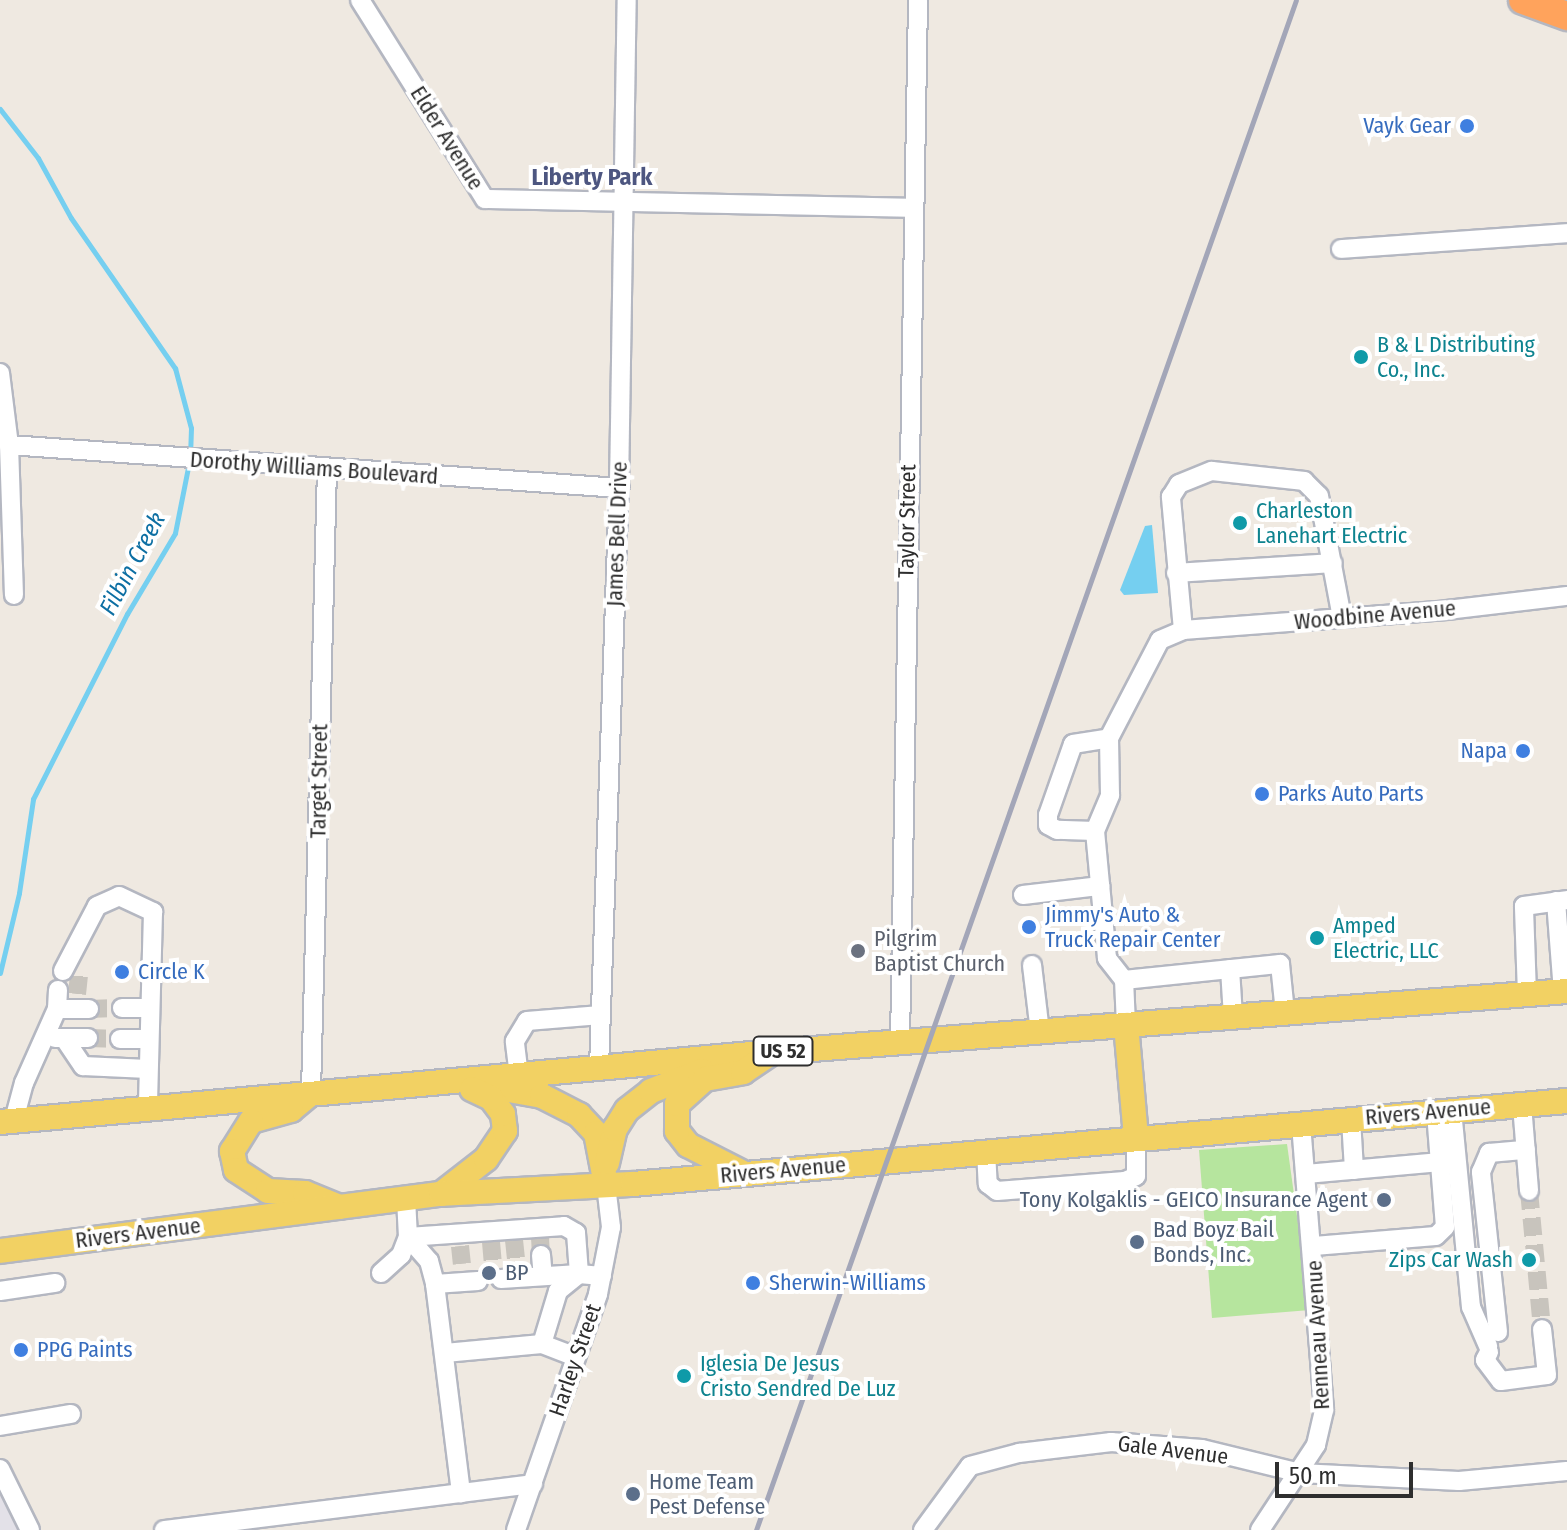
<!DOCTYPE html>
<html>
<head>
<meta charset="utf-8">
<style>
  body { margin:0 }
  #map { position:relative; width:1567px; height:1530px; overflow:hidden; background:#efe9e1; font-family:"Fira Sans Condensed",sans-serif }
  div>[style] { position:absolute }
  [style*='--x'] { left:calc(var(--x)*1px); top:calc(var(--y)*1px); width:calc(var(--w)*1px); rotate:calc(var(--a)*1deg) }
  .industrial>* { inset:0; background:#e3e1e8 }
  .green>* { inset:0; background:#b6e59e }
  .water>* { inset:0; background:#75cff0 }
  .stream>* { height:5px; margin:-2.5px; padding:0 2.5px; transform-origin:2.5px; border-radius:2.5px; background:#75cff0 }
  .minor-tunnel>* { height:18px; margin-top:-9px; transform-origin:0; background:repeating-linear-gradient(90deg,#c8c4bd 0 18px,transparent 0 27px) }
  .roads { filter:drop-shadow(2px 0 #b4b7c1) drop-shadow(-2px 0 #b4b7c1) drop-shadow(0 2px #b4b7c1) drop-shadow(0 -2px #b4b7c1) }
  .minor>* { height:18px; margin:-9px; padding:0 9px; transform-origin:9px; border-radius:9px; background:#fff }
  .major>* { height:24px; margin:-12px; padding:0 12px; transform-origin:12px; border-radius:12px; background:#f2d163 }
  .highway>* { height:28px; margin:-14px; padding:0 14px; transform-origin:14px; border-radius:14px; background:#ffa35c }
  .rail>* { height:5px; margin:-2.5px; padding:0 2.5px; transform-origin:2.5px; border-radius:2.5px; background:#a3a6b8 }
  .dots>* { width:22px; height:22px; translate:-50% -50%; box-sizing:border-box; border:4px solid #fff; border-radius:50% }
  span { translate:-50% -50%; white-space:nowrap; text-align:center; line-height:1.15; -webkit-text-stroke:8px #fff; paint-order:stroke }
  .shield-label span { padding:2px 6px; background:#fff; border:2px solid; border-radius:6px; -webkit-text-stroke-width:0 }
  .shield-label { font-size:20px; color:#2e2e2e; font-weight:700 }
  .shop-label { font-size:22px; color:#366cbe }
  .right { translate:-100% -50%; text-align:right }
  .left { translate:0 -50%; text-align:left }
  .street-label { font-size:22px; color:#2e2e2e }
  .culture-label { font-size:22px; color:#0d838f }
  .worship-label { font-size:22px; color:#5b616d }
  .service-label { font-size:22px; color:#4e5e75 }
  .neighbourhood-label { font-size:24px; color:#4d5680; font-weight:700 }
  .water-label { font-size:24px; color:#0d6fa3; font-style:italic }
  .scale { position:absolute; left:1275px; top:1462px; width:138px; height:36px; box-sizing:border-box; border:4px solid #2e2e2e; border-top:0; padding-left:10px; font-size:24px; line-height:28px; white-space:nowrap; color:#2e2e2e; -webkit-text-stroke:6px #fff; paint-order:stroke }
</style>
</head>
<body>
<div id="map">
  <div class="industrial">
    <div style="clip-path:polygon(0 1488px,21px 1530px,0 1530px)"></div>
  </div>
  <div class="green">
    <div style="clip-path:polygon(1287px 1144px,1310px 1310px,1212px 1318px,1199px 1150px)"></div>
  </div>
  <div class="water">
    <div style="clip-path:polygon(1152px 525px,1158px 593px,1124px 595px,1120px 590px,1145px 526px)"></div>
  </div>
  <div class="stream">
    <div style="--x:0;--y:109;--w:62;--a:52.2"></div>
    <div style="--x:38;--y:158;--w:68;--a:61.2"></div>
    <div style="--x:71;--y:218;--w:183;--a:55.3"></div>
    <div style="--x:175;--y:368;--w:62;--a:75.1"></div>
    <div style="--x:191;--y:428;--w:24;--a:92"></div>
    <div style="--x:0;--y:973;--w:82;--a:-76.6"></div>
    <div style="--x:19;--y:893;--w:95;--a:-81.5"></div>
    <div style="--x:33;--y:799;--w:208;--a:-63.1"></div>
    <div style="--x:127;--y:614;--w:94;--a:-59.3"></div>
    <div style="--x:175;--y:533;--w:72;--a:-78.8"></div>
  </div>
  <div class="minor-tunnel">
    <div style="--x:77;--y:994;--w:20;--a:-84"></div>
    <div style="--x:89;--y:1009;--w:33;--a:-2"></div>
    <div style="--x:88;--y:1038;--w:32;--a:2"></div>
    <div style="--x:1529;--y:1191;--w:139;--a:84.6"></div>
    <div style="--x:540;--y:1237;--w:18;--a:87"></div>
    <div style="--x:514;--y:1240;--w:19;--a:84"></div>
    <div style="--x:491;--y:1242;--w:37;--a:85"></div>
    <div style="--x:460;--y:1246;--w:18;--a:84"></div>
  </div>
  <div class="roads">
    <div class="minor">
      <div style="--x:360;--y:0;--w:235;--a:57.9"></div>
      <div style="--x:485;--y:199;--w:426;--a:1.2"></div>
      <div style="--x:1341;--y:249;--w:227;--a:-4"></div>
      <div style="--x:0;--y:373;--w:73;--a:82.9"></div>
      <div style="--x:9;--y:445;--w:150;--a:88.1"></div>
      <div style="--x:9;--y:445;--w:612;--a:4.03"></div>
      <div style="--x:1176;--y:573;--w:157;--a:-3.6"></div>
      <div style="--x:1183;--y:630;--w:134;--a:-95.2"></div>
      <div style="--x:1171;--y:497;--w:15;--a:-58"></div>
      <div style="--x:1179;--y:484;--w:35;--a:-22"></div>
      <div style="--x:1212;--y:471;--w:93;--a:6.2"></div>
      <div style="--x:1304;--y:481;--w:21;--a:45"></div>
      <div style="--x:1319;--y:496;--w:124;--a:79.3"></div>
      <div style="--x:1095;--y:831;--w:38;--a:-178"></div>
      <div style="--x:1057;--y:830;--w:10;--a:-151"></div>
      <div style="--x:1048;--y:825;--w:10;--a:-90"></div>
      <div style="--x:1048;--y:815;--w:75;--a:-70.6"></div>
      <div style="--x:1073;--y:744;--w:36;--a:-9"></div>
      <div style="--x:1023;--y:895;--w:78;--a:-6.7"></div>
      <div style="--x:1556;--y:901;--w:90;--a:85.6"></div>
      <div style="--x:1032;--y:965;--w:67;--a:83.2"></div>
      <div style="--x:1230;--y:969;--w:48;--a:86.4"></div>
      <div style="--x:63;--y:971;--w:73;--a:-62.4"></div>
      <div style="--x:97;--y:906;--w:24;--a:-24"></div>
      <div style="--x:119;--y:896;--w:38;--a:25"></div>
      <div style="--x:153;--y:912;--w:196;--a:91.5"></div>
      <div style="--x:1124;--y:980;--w:28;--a:-128"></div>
      <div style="--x:1107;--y:958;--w:128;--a:-95.4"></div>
      <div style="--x:1095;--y:831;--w:39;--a:-67"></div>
      <div style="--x:1110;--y:795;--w:57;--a:-91"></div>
      <div style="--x:1109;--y:738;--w:110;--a:-62.5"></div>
      <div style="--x:1160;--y:640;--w:25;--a:-23"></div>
      <div style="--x:1183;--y:630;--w:265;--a:-4.3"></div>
      <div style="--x:1447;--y:610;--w:121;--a:-6.7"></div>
      <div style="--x:1527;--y:994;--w:88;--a:-92"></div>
      <div style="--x:1524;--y:906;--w:43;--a:-7.9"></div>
      <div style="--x:122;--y:1008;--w:27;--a:0"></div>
      <div style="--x:57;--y:1009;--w:32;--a:0"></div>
      <div style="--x:1126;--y:1025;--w:45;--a:-92.5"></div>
      <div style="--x:1124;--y:980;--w:157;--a:-5.9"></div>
      <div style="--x:1280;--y:964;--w:48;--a:84.1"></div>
      <div style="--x:55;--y:1038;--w:33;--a:0"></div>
      <div style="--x:64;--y:1038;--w:34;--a:56"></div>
      <div style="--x:83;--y:1066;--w:65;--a:2.6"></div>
      <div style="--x:120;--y:1039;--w:29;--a:0"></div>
      <div style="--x:900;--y:1042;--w:1042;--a:-89.01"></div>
      <div style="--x:599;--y:1068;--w:580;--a:-88.03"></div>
      <div style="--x:619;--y:488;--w:488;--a:-89.1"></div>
      <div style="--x:519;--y:1076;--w:35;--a:-97"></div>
      <div style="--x:515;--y:1041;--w:23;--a:-59"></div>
      <div style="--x:527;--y:1021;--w:74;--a:-4.6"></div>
      <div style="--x:311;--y:1092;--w:623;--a:-88.53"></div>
      <div style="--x:1522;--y:1105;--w:86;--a:85.3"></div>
      <div style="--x:1452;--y:1110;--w:198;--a:84.5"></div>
      <div style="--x:1471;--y:1307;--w:43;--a:66.4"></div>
      <div style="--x:1351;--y:1119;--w:51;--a:86.6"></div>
      <div style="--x:14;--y:1120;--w:38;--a:-75"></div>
      <div style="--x:24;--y:1083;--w:81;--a:-66"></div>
      <div style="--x:57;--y:1009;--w:19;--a:-87"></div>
      <div style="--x:986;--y:1151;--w:33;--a:87"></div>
      <div style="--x:988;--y:1184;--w:11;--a:38"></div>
      <div style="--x:997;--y:1191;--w:128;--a:-4.5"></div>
      <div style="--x:1125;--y:1181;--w:12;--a:-24"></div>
      <div style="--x:1136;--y:1176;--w:38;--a:-90"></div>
      <div style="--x:1306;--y:1174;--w:135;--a:-5.1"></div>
      <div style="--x:408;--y:1237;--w:32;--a:49"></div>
      <div style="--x:429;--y:1261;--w:24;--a:75"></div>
      <div style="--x:435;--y:1284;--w:211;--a:82.9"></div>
      <div style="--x:408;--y:1237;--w:156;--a:-4"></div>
      <div style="--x:564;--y:1226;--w:14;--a:30"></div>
      <div style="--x:576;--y:1233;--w:41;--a:85.8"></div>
      <div style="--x:579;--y:1274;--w:23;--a:5"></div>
      <div style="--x:1314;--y:1246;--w:122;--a:-4.7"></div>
      <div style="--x:1436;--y:1236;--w:13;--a:-45"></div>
      <div style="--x:1445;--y:1227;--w:115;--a:-94.5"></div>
      <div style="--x:541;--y:1255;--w:21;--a:85"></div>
      <div style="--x:381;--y:1273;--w:27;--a:-42"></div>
      <div style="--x:401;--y:1255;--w:19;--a:-69"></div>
      <div style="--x:408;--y:1237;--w:38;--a:-93"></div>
      <div style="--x:501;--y:1279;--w:78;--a:-3.7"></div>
      <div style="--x:435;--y:1284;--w:43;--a:-4"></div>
      <div style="--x:0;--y:1291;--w:56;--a:-8.3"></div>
      <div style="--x:1498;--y:1332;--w:161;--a:-96.1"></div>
      <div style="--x:1481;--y:1172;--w:21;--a:-67"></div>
      <div style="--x:1489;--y:1153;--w:37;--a:-5"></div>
      <div style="--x:1489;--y:1352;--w:9;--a:117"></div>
      <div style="--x:1485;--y:1360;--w:26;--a:53"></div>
      <div style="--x:1501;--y:1381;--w:46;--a:-7.4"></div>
      <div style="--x:1547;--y:1375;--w:46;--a:-96.2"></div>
      <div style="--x:445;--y:1353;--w:97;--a:-5.3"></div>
      <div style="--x:576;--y:1357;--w:36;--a:-159"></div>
      <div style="--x:542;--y:1344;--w:55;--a:-73.2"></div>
      <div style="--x:558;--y:1291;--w:27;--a:-39"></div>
      <div style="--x:0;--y:1426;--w:72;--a:-9.6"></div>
      <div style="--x:0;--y:1469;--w:68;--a:63.8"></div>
      <div style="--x:164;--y:1530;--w:372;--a:-7.1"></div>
      <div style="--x:516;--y:1530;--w:250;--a:-70.8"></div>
      <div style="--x:598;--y:1294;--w:68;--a:-79"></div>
      <div style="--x:611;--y:1227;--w:42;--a:-96.8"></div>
      <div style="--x:923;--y:1530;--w:79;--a:-53.7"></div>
      <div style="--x:970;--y:1466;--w:51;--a:-14.9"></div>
      <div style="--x:1019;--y:1453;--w:93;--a:-6.8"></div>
      <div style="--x:1111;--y:1442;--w:91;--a:4.4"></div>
      <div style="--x:1202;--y:1449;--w:101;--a:13.8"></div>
      <div style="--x:1300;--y:1473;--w:159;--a:2.9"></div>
      <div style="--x:1459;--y:1481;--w:108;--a:-5.3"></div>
      <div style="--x:1260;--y:1530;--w:102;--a:-56.6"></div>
      <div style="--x:1316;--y:1445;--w:36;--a:-77"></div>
      <div style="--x:1324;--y:1410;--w:288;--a:-94.6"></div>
    </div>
    <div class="major">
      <div style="--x:1126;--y:1025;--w:113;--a:84.9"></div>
      <div style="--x:492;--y:1087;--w:51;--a:10.2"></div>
      <div style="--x:542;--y:1096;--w:42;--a:27.2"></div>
      <div style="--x:579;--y:1115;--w:25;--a:47"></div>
      <div style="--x:596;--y:1133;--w:53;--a:79.1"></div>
      <div style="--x:310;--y:1094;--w:25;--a:140"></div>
      <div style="--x:291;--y:1110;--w:41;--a:164.6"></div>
      <div style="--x:251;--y:1121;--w:36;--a:122"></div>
      <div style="--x:232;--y:1151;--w:19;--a:78"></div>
      <div style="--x:236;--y:1170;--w:38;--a:33"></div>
      <div style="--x:268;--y:1191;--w:37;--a:3"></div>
      <div style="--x:305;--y:1193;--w:37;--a:22"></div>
      <div style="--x:0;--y:1122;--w:776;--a:-5.17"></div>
      <div style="--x:773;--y:1052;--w:796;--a:-4.39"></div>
      <div style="--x:607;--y:1163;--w:35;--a:-77"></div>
      <div style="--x:615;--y:1129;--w:22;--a:-58"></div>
      <div style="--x:627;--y:1110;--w:31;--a:-38"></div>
      <div style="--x:651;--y:1091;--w:55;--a:-21.4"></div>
      <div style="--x:741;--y:1172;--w:59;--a:-153"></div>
      <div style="--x:688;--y:1145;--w:18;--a:-128"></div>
      <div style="--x:677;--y:1131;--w:27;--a:-90"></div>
      <div style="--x:677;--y:1104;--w:38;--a:-42"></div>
      <div style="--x:705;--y:1079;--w:39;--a:-10"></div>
      <div style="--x:743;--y:1072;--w:30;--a:-34"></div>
      <div style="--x:441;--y:1194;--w:57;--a:-37.9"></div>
      <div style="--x:486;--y:1159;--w:34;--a:-56"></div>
      <div style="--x:505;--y:1131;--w:17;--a:-97"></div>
      <div style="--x:503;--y:1114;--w:20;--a:-127"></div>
      <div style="--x:491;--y:1098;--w:21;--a:-155"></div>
      <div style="--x:0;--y:1251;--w:445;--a:-7.4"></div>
      <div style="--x:441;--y:1194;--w:192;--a:-3"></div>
      <div style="--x:633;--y:1184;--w:938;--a:-5.08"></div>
    </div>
    <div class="highway">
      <div style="--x:1523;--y:0;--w:47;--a:20"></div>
    </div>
  </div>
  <div class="rail">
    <div style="--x:756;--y:1530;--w:1622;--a:-70.56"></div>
  </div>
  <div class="dots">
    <div style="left:1467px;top:126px;background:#3f7fe0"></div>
    <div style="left:1361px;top:357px;background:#0f9aa8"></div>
    <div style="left:1240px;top:523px;background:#0f9aa8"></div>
    <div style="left:1523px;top:751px;background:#3f7fe0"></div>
    <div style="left:1262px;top:794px;background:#3f7fe0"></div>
    <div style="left:1029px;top:927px;background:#3f7fe0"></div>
    <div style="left:1317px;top:938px;background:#0f9aa8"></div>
    <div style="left:858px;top:951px;background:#6b7280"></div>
    <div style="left:122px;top:972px;background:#3f7fe0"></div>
    <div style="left:1384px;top:1200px;background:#5c6f8a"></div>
    <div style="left:1137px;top:1242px;background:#5c6f8a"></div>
    <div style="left:1529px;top:1260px;background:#0f9aa8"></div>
    <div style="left:489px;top:1273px;background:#5c6f8a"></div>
    <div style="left:753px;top:1283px;background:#3f7fe0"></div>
    <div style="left:21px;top:1350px;background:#3f7fe0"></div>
    <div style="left:684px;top:1376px;background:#0f9aa8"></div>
    <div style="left:633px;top:1494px;background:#5c6f8a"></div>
  </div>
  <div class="shield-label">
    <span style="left:783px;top:1051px">US 52</span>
  </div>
  <div class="shop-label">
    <span class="right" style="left:1451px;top:126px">Vayk Gear</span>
    <span class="right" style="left:1507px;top:751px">Napa</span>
    <span class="left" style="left:1278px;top:794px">Parks Auto Parts</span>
    <span class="left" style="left:1045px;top:927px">Jimmy's Auto &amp;<br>Truck Repair Center</span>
    <span class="left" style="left:138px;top:972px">Circle K</span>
    <span class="left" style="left:769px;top:1283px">Sherwin-Williams</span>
    <span class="left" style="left:37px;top:1350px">PPG Paints</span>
  </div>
  <div class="street-label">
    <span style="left:447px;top:138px;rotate:58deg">Elder Avenue</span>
    <span style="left:314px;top:468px;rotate:4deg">Dorothy Williams Boulevard</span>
    <span style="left:907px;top:521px;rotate:-89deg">Taylor Street</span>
    <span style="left:617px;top:534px;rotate:-88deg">James Bell Drive</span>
    <span style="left:1375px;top:615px;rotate:-5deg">Woodbine Avenue</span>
    <span style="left:319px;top:781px;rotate:-89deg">Target Street</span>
    <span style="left:1428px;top:1112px;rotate:-5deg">Rivers Avenue</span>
    <span style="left:783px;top:1170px;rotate:-5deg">Rivers Avenue</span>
    <span style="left:138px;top:1233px;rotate:-7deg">Rivers Avenue</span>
    <span style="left:1318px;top:1335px;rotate:-93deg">Renneau Avenue</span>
    <span style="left:575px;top:1360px;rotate:-71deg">Harley Street</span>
    <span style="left:1173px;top:1450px;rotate:7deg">Gale Avenue</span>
  </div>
  <div class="culture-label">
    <span class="left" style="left:1377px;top:357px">B &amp; L Distributing<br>Co., Inc.</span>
    <span class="left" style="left:1256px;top:523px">Charleston<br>Lanehart Electric</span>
    <span class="left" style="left:1333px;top:938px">Amped<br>Electric, LLC</span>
    <span class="right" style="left:1513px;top:1260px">Zips Car Wash</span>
    <span class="left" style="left:700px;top:1376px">Iglesia De Jesus<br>Cristo Sendred De Luz</span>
  </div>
  <div class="worship-label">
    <span class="left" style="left:874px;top:951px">Pilgrim<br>Baptist Church</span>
  </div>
  <div class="service-label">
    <span class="right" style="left:1368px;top:1200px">Tony Kolgaklis - GEICO Insurance Agent</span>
    <span class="left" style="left:1153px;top:1242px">Bad Boyz Bail<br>Bonds, Inc.</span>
    <span class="left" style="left:505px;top:1273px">BP</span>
    <span class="left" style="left:649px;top:1494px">Home Team<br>Pest Defense</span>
  </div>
  <div class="neighbourhood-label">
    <span style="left:592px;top:178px">Liberty Park</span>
  </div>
  <div class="water-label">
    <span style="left:133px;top:564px;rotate:-62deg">Filbin Creek</span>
  </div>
  <div class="scale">50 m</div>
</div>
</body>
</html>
